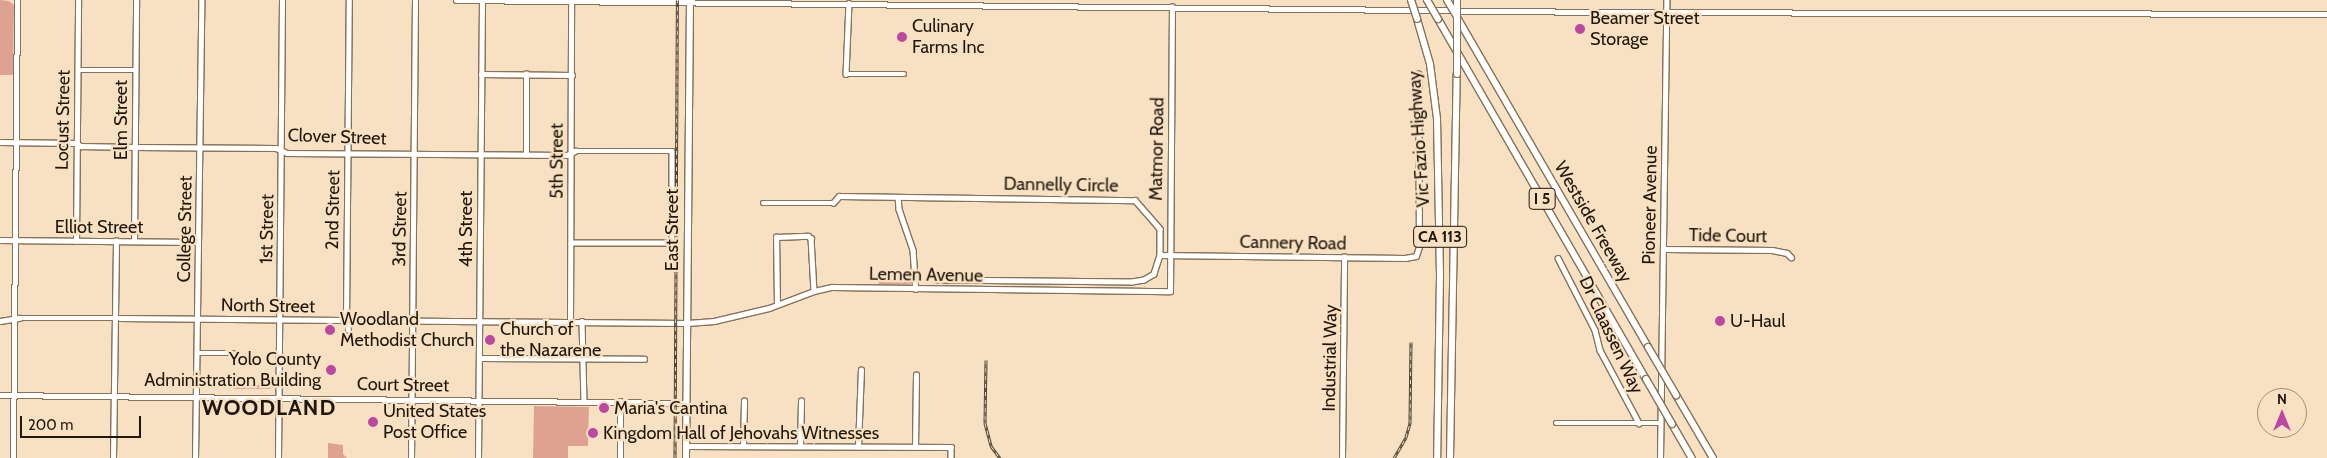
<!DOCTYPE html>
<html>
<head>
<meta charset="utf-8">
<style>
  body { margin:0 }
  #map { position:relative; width:2327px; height:458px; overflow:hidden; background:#f8e1c2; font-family:Cabin,sans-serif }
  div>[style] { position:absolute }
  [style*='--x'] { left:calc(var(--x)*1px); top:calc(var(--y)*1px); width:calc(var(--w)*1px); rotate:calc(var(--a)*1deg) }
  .green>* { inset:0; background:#dfa291 }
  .roads { filter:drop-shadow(1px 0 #867256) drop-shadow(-1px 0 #867256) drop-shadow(0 1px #867256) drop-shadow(0 -1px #867256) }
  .minor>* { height:4.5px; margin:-2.25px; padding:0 2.25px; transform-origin:2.25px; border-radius:2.25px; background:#fff }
  .major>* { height:5.5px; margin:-2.75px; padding:0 2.75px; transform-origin:2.75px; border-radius:2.75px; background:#fff }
  .highway>* { height:6px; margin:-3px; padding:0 3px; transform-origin:3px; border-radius:3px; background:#fff }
  .rail>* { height:3px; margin-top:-1.5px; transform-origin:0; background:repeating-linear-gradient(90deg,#f8e1c2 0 4px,#504535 0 8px); box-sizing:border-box; border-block:1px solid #504535 }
  .bridges { filter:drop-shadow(1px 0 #867256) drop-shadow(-1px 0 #867256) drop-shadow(0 1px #867256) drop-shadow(0 -1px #867256) }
  .highway-bridge>* { height:6px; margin:-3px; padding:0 3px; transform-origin:3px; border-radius:3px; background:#fff }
  .dots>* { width:14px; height:14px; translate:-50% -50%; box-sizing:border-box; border:2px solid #f8e1c2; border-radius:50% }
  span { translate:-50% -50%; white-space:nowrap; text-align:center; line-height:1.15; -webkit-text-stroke:4.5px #f8e1c2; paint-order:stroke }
  .shield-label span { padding:1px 4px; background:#f8e1c2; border:1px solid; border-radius:4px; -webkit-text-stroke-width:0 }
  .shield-label { font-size:16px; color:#1f170c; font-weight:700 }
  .poi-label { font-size:18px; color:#1f170c }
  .left { translate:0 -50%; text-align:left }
  .right { translate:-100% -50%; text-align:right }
  .street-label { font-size:18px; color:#1f170c }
  .district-label { font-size:22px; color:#1f170c; font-weight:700; letter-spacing:1px }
  .north { position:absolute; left:2257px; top:388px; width:50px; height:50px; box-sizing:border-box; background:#f8e1c2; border:1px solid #a19079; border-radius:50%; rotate:0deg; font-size:14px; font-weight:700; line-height:20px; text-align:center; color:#1f170c }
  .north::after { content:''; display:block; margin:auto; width:18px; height:22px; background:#ba47a1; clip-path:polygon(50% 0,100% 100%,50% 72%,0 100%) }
  .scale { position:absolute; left:20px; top:416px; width:121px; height:22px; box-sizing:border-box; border:2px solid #1f170c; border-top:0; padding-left:6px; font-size:15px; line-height:18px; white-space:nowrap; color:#1f170c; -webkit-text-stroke:4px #f8e1c2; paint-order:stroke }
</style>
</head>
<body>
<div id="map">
  <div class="green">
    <div style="clip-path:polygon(0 0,9px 1px,14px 5px,13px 75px,0 75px)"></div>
    <div style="clip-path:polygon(878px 281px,913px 282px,910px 285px,879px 284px)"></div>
    <div style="clip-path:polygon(232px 385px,242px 387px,245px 385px,266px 385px,271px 389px,234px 389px)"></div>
    <div style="clip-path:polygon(534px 406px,589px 407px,588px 446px,568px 446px,568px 458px,533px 458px)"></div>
    <div style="clip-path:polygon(328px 443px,343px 445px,343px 454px,347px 458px,328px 458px)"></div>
  </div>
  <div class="roads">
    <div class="minor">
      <div style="--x:456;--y:0;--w:1153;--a:0.6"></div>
      <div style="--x:1609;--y:12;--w:718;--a:0.16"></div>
      <div style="--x:849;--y:3;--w:71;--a:92.4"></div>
      <div style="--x:846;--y:74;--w:58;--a:0"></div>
      <div style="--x:78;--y:70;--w:58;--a:0"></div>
      <div style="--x:481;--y:74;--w:91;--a:0.6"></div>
      <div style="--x:0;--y:142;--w:76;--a:0.8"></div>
      <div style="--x:76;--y:143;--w:6;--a:31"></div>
      <div style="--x:81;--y:146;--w:54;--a:1.1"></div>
      <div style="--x:135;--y:147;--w:141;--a:0.4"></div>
      <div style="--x:276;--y:148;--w:12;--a:24"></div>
      <div style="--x:287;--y:153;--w:280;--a:0.4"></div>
      <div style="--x:567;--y:155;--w:9;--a:-27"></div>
      <div style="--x:575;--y:151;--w:97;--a:0"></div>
      <div style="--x:672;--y:151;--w:92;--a:90"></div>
      <div style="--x:672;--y:243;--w:101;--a:180"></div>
      <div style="--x:526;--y:155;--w:81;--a:-90"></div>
      <div style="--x:898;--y:197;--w:12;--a:85"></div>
      <div style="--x:899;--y:209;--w:43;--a:71.1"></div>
      <div style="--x:913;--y:250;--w:39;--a:86"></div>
      <div style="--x:763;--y:203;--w:70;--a:0"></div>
      <div style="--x:833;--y:203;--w:9;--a:-49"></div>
      <div style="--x:839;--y:196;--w:296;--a:0.8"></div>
      <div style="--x:1135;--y:200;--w:38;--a:49"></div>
      <div style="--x:1160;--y:229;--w:26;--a:90"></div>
      <div style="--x:1160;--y:255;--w:20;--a:108"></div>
      <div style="--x:1154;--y:274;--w:12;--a:149"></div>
      <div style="--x:1144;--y:280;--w:12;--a:171"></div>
      <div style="--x:1132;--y:282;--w:194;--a:-179.4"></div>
      <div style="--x:0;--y:240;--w:198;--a:0.6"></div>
      <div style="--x:76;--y:241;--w:241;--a:-89.5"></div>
      <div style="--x:134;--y:241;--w:241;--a:-89.5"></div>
      <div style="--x:1663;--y:249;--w:109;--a:0.5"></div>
      <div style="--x:1772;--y:250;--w:15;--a:11"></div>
      <div style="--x:1787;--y:253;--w:6;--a:45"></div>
      <div style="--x:1160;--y:255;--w:245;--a:0.7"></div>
      <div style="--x:1405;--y:258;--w:11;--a:-10"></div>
      <div style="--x:1416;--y:256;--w:9;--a:-72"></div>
      <div style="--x:1419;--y:247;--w:173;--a:-90.3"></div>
      <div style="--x:1558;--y:258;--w:81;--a:62.8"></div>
      <div style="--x:1595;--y:330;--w:21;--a:76"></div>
      <div style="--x:1600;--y:350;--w:83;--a:61.9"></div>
      <div style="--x:777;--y:305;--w:68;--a:-90.8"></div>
      <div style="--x:776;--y:237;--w:32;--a:-2"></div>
      <div style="--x:808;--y:236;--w:4;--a:34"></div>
      <div style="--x:811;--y:238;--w:53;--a:86.8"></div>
      <div style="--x:0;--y:321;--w:20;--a:-9"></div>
      <div style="--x:20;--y:318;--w:100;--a:0"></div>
      <div style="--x:120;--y:318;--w:567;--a:0.51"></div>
      <div style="--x:687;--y:323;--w:27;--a:-4"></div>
      <div style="--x:714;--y:321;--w:57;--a:-13.3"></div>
      <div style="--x:769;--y:308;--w:48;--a:-20.7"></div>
      <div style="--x:814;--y:291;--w:18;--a:-13"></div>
      <div style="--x:832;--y:287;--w:338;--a:0.7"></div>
      <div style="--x:1170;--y:291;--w:284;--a:-89.6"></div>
      <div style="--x:570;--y:321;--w:320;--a:-89.8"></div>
      <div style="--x:582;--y:321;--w:80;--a:88.6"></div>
      <div style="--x:348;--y:330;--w:10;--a:-101"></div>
      <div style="--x:346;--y:320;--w:320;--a:-89.5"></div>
      <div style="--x:197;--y:353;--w:36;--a:0"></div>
      <div style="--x:479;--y:358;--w:165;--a:0.3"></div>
      <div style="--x:0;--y:395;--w:686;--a:0.67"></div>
      <div style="--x:1556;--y:423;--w:104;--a:0"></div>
      <div style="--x:686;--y:446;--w:265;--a:0.2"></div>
      <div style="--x:951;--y:447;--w:11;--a:90"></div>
      <div style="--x:743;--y:446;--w:45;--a:-88.7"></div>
      <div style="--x:800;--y:446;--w:45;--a:-88.7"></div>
      <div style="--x:858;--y:447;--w:77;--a:-87.8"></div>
      <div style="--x:915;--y:447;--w:72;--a:-89.2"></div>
      <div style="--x:13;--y:458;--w:458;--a:-89.5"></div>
      <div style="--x:113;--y:458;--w:217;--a:-89.2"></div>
      <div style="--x:195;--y:458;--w:458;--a:-89.2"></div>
      <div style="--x:278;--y:458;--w:458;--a:-89.5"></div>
      <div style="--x:411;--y:458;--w:458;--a:-89.5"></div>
      <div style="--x:478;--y:458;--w:458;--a:-89.5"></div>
      <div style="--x:620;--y:458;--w:56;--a:-90"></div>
      <div style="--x:1342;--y:458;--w:201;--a:-89.4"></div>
      <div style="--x:1660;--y:458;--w:458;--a:-89.2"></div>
    </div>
    <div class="major">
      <div style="--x:686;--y:458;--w:458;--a:-89.5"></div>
    </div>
    <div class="highway">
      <div style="--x:1417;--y:19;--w:47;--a:73.9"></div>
      <div style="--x:1430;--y:64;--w:55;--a:82.7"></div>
      <div style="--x:1437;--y:119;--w:157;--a:88.9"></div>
      <div style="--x:1440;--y:276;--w:182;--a:90.9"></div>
      <div style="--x:1438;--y:19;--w:416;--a:60"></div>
      <div style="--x:1458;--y:19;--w:379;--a:59.9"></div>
      <div style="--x:1676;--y:395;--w:73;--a:59.6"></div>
      <div style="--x:1672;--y:424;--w:39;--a:60"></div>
      <div style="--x:1450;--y:458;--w:384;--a:-89"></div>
    </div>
  </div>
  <div class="rail">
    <div style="--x:986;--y:360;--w:63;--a:90.9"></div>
    <div style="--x:985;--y:423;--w:24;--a:75"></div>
    <div style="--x:991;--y:446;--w:15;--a:53"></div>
    <div style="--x:675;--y:458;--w:458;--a:-89.7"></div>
    <div style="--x:1394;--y:458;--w:24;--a:-60"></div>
    <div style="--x:1406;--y:437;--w:15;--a:-74"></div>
    <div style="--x:1410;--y:423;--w:81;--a:-89.3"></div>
  </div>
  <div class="bridges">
    <div class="highway-bridge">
      <div style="--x:1411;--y:0;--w:20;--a:72"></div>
      <div style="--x:1427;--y:0;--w:22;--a:60"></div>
      <div style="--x:1447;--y:0;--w:17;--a:59"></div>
      <div style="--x:1457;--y:74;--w:74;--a:-90"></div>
      <div style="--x:1648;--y:347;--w:56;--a:59.7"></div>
      <div style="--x:1646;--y:379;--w:52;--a:60"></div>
    </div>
  </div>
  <div class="dots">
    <div style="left:1580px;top:29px;background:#ba47a1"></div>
    <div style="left:902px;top:37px;background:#ba47a1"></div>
    <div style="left:1720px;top:321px;background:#ba47a1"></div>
    <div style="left:330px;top:330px;background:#ba47a1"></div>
    <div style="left:490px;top:340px;background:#ba47a1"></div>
    <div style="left:331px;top:370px;background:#ba47a1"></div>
    <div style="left:604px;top:408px;background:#ba47a1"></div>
    <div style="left:373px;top:422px;background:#ba47a1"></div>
    <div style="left:593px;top:433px;background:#ba47a1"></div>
  </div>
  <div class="shield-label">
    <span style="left:1542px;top:199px">I 5</span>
    <span style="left:1440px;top:237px">CA 113</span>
  </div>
  <div class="poi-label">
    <span class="left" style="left:1590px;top:29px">Beamer Street<br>Storage</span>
    <span class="left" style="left:912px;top:37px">Culinary<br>Farms Inc</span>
    <span class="left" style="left:340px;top:330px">Woodland<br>Methodist Church</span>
    <span class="left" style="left:1730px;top:321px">U-Haul</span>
    <span class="left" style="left:500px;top:340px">Church of<br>the Nazarene</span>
    <span class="right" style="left:321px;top:370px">Yolo County<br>Administration Building</span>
    <span class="left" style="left:614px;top:408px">Maria's Cantina</span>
    <span class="left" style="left:383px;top:422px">United States<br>Post Office</span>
    <span class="left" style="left:603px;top:433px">Kingdom Hall of Jehovahs Witnesses</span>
  </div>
  <div class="street-label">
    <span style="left:63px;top:120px;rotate:-89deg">Locust Street</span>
    <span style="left:121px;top:120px;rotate:-90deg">Elm Street</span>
    <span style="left:337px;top:137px;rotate:2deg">Clover Street</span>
    <span style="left:1419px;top:139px;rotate:-94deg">Vic Fazio Highway</span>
    <span style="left:1157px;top:149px;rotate:-89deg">Matmor Road</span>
    <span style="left:557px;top:161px;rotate:-90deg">5th Street</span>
    <span style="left:1061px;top:185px;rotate:1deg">Dannelly Circle</span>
    <span style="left:1650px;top:205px;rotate:-89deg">Pioneer Avenue</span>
    <span style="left:333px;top:210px;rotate:-89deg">2nd Street</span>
    <span style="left:1593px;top:222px;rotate:60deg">Westside Freeway</span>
    <span style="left:99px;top:227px">Elliot Street</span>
    <span style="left:185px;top:229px;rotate:-89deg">College Street</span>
    <span style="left:267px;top:229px;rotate:-89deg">1st Street</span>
    <span style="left:400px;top:229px;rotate:-89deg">3rd Street</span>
    <span style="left:466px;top:229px;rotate:-90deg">4th Street</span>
    <span style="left:672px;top:230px;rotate:-90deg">East Street</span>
    <span style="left:1728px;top:236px;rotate:1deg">Tide Court</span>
    <span style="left:1293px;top:243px;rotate:1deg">Cannery Road</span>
    <span style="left:926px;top:275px;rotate:1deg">Lemen Avenue</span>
    <span style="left:268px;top:306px;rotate:1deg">North Street</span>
    <span style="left:1611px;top:335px;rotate:65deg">Dr Claassen Way</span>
    <span style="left:1330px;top:358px;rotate:-89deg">Industrial Way</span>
    <span style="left:403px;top:385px;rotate:1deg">Court Street</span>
  </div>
  <div class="district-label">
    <span style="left:269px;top:408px">WOODLAND</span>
  </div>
  <div class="north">N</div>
  <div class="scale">200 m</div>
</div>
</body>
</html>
